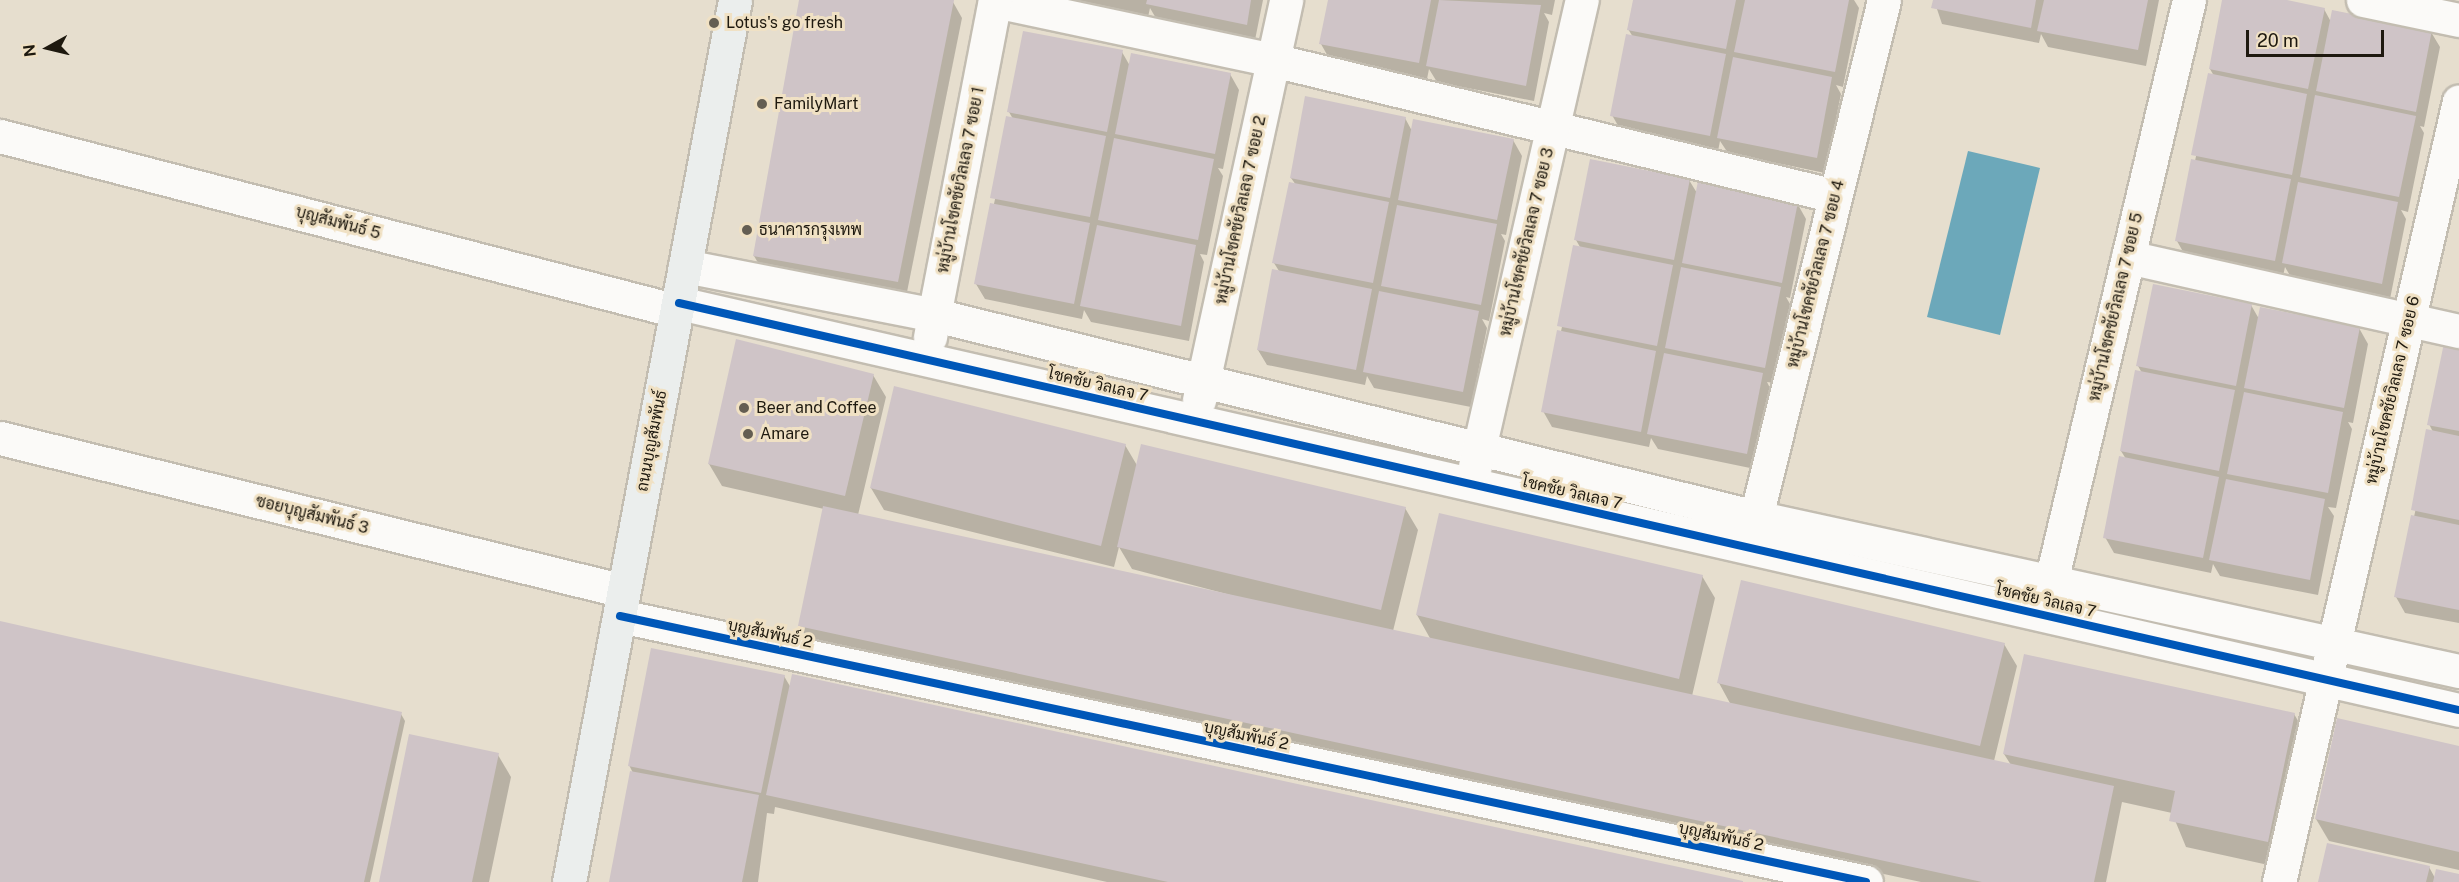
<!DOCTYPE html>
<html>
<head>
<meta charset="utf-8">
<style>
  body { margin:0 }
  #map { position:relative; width:2459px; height:882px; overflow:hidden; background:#e6dece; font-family:"Public Sans",Sarabun,sans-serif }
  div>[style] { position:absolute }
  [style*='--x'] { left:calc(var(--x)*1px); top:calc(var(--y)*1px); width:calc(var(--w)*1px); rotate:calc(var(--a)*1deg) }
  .water>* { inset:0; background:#6ca8ba }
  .shadow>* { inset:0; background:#0003 }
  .building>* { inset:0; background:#cfc4c7 }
  .roads { filter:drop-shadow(2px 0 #c3bdb1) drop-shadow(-2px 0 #c3bdb1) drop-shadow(0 2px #c3bdb1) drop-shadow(0 -2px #c3bdb1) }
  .street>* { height:33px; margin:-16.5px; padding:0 16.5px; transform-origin:16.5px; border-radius:16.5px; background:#fbfaf8 }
  .secondary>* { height:33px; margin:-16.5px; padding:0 16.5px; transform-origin:16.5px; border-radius:16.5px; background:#ebeeed }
  .cycleway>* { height:8px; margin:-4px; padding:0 4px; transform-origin:4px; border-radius:4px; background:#0057b8 }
  .dots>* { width:16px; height:16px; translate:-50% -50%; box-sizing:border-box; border:3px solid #f0e1c4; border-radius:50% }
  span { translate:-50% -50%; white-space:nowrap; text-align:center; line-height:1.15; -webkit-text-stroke:6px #f0e1c4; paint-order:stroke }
  .poi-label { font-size:16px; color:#1e190f }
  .left { translate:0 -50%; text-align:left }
  .street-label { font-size:16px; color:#1e190f }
  .north { position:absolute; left:18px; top:18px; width:60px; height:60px; -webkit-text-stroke:4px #f0e1c4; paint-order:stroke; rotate:262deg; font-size:16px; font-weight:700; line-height:24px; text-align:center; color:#1e190f }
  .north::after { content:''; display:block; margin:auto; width:21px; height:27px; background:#1e190f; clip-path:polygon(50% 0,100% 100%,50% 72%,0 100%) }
  .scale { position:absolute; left:2246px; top:30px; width:138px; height:27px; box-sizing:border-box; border:3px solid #1e190f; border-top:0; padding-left:8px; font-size:18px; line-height:21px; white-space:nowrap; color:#1e190f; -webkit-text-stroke:4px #f0e1c4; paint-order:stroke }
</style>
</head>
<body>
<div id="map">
  <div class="water">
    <div style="clip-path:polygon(1968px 151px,2040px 168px,2000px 335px,1927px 317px)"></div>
  </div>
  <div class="shadow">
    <div style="clip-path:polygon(800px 0,945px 0,953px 2px,962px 18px,906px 297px,763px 271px,754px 256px)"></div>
    <div style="clip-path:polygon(1066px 0,1263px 0,1255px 40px,1157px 20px,1150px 8px,1148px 17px)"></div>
    <div style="clip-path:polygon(1330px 0,1555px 0,1552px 15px,1544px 13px,1549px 22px,1534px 101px,1437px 82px,1429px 69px,1427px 79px,1330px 60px,1321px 44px)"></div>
    <div style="clip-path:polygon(1634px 0,1854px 0,1859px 8px,1843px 87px,1836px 85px,1841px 94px,1825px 173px,1728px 153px,1720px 141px,1718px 151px,1621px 131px,1612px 115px,1633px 37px,1628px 29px)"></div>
    <div style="clip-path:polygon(1934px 0,2159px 0,2146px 66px,2048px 47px,2041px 34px,2039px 43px,1942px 24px)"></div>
    <div style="clip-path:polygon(2223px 0,2279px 0,2324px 9px,2331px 22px,2431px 32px,2440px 47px,2424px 127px,2420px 126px,2424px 133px,2408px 212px,2401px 210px,2406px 219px,2390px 299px,2292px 279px,2285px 267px,2283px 276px,2186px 257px,2177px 241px,2214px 76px,2210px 69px)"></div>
    <div style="clip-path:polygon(1122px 52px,1130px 66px,1230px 74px,1239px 90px,1223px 169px,1218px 168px,1223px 176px,1207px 255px,1200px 254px,1204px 262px,1189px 341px,1091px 322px,1084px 310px,1082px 319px,985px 299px,976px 284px,1013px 119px,1009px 112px)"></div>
    <div style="clip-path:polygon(1405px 118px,1412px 131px,1513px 140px,1522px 156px,1506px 235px,1501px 234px,1505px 241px,1489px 321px,1482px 319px,1487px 328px,1471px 407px,1374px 388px,1367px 376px,1365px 385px,1267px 365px,1258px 350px,1279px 271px,1274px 263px,1296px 185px,1291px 178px)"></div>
    <div style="clip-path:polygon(1689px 180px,1697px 193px,1797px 203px,1806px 219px,1790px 298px,1786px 297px,1790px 304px,1774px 383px,1767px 382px,1771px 390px,1755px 469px,1658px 449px,1651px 438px,1649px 447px,1552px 427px,1543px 411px,1580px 247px,1576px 240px)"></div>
    <div style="clip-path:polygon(2251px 305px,2259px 319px,2359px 328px,2368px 344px,2353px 423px,2348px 422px,2352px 429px,2336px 508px,2328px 507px,2334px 516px,2318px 595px,2220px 576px,2213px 564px,2211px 573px,2114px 553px,2105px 537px,2126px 459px,2121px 451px,2142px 373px,2138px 366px)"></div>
    <div style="clip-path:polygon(2459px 348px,2459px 623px,2405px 613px,2396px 597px,2433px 432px,2429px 424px)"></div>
    <div style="clip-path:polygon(873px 375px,886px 397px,858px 515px,1253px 601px,1132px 569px,1119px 547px,1114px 567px,884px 510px,871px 488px,1125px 445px,1138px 467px,1405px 508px,1418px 530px,1393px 631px,1431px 640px,1417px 615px,1702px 576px,1715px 598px,1692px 696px,1731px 705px,1719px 683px,2004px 644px,2017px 666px,1994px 761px,2011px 765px,2004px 754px,2294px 714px,2310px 741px,2282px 868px,2186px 847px,2172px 813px,2122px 802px,2106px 882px,1921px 882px,809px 642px,800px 626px,824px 509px,722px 486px,709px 464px)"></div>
    <div style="clip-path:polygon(0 623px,401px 714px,405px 721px,370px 882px,0 882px)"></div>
    <div style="clip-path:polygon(784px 676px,791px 688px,1740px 882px,1107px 882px,775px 807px,774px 814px,767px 813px,758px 882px,610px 882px,633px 773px,629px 765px)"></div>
    <div style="clip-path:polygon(2459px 747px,2459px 870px,2329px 841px,2316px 819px)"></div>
    <div style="clip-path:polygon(498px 755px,511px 777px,489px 882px,380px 882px)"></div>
    <div style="clip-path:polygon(2429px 867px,2435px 878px,2459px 876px,2459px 882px,2320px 882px)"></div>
  </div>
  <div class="building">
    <div style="clip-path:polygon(799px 0,954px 0,898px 282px,753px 256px)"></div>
    <div style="clip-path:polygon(1147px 0,1251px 0,1247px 25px,1146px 4px)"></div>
    <div style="clip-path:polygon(1328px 0,1431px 0,1419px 63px,1319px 44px)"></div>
    <div style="clip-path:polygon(1439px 0,1541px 5px,1526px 86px,1426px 66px)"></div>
    <div style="clip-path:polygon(1633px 0,1736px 0,1726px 49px,1627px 30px)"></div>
    <div style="clip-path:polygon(1745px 0,1849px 0,1835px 72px,1734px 52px)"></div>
    <div style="clip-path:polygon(1933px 0,2036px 0,2031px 28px,1931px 8px)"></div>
    <div style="clip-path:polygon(2044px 0,2148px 0,2138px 50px,2037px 31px)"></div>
    <div style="clip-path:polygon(2222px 0,2287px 0,2325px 8px,2308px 89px,2209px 69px)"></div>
    <div style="clip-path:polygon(2332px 10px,2432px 30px,2416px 112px,2316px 91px)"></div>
    <div style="clip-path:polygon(1023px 31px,1123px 50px,1107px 132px,1007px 112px)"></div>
    <div style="clip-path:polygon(1626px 34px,1726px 54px,1710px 136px,1610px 116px)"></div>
    <div style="clip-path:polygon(1131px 53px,1231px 73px,1215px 154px,1115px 134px)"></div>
    <div style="clip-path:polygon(1733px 57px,1832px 77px,1817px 158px,1717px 138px)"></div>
    <div style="clip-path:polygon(2208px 73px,2307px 94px,2292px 175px,2191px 155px)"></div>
    <div style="clip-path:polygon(2315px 95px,2416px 116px,2399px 197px,2300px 177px)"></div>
    <div style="clip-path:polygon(1305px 96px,1406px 117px,1390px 198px,1290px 178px)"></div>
    <div style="clip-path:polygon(1006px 116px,1106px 136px,1090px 217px,990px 198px)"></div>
    <div style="clip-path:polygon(1413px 119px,1514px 139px,1497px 220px,1398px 200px)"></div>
    <div style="clip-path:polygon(1114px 138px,1214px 159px,1198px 240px,1098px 220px)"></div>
    <div style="clip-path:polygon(1590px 159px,1690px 179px,1674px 260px,1574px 240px)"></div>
    <div style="clip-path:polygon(2191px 159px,2291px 179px,2275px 261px,2175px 241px)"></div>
    <div style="clip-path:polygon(1698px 181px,1798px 202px,1782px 283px,1682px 263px)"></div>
    <div style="clip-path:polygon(1289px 182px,1389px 202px,1373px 283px,1272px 263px)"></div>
    <div style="clip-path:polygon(2298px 182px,2398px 202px,2382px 284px,2282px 263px)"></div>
    <div style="clip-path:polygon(990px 203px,1090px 223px,1074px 304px,974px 284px)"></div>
    <div style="clip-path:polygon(1397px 205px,1497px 224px,1481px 305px,1381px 286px)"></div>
    <div style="clip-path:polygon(1097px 225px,1196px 245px,1181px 326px,1080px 306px)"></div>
    <div style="clip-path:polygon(1573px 245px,1673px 265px,1657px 346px,1557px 326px)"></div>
    <div style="clip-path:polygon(1681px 267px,1781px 287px,1765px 368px,1665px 348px)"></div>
    <div style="clip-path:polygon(1272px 269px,1372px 289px,1356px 370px,1257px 350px)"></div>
    <div style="clip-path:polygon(2153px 284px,2252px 304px,2236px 386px,2136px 366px)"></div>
    <div style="clip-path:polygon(1379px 291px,1479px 311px,1463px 392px,1363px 372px)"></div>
    <div style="clip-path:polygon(2260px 307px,2360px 327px,2344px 408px,2244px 388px)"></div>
    <div style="clip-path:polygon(1557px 330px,1656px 351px,1641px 432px,1541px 412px)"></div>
    <div style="clip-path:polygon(736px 339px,874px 374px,845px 496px,708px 464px)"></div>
    <div style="clip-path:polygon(2444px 343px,2459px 346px,2459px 431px,2427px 425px)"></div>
    <div style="clip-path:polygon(1664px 353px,1763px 373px,1747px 454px,1647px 434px)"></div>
    <div style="clip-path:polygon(2135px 370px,2235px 390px,2219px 471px,2120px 451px)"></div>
    <div style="clip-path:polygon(894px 386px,1126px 444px,1101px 546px,870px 488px)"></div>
    <div style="clip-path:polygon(2244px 392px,2343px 412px,2328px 493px,2227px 474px)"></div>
    <div style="clip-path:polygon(2426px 429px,2459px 436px,2459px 520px,2411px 510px)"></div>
    <div style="clip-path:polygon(1141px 444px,1406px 507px,1381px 610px,1117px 547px)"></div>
    <div style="clip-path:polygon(2119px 456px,2219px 477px,2203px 558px,2103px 538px)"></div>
    <div style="clip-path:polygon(2226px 479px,2325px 499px,2310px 580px,2209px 560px)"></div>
    <div style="clip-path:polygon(823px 506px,2114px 786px,2094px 882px,1982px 882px,798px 626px)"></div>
    <div style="clip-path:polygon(1439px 513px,1703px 575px,1679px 679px,1416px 615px)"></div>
    <div style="clip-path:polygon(2411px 515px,2459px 525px,2459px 610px,2394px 597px)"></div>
    <div style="clip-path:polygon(1741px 580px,2005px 643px,1980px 746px,1717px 683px)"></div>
    <div style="clip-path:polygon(0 621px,402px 712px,364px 882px,0 882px)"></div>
    <div style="clip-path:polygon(651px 648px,785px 675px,761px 793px,628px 766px)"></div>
    <div style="clip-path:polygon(2024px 654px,2295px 713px,2268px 842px,2169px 821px,2175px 791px,2003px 754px)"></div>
    <div style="clip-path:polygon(792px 674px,1743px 881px,1743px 882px,1168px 882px,766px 795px)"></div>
    <div style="clip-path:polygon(2337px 718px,2459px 746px,2459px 852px,2315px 819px)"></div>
    <div style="clip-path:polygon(409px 734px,499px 753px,472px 882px,379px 882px)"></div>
    <div style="clip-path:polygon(630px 771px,759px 795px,742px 882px,609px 882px)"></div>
    <div style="clip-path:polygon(2327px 843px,2430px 866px,2426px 882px,2318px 882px)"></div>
    <div style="clip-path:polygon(2436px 869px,2459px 874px,2459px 882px,2433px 882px)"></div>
  </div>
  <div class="roads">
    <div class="street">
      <div style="--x:2363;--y:0;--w:98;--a:11.8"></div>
      <div style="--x:995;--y:1;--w:284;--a:12"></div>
      <div style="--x:1273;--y:60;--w:578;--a:13.6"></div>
      <div style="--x:0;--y:136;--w:699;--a:14.49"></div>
      <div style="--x:2128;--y:257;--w:339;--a:12.6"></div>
      <div style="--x:685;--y:266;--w:255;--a:11.1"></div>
      <div style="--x:935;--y:315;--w:845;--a:13.82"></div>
      <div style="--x:1756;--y:517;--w:720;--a:12.36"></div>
      <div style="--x:679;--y:303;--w:1826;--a:12.88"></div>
      <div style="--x:930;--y:337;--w:343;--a:-79.1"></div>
      <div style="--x:1199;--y:400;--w:409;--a:-77.7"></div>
      <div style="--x:0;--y:438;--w:642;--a:13.78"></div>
      <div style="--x:1475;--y:466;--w:478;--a:-77.1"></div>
      <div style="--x:1751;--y:537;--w:553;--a:-76.09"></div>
      <div style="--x:2046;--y:603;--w:620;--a:-76.66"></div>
      <div style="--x:620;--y:616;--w:1274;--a:12.05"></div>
      <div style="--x:2279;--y:882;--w:801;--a:-77.02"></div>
    </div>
    <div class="secondary">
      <div style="--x:569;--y:882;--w:897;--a:-79.34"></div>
    </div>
  </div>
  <div class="cycleway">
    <div style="--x:679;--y:303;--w:1826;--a:12.88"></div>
    <div style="--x:620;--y:616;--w:1274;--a:12.05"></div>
  </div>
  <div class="dots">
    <div style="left:714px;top:23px;background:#645e52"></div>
    <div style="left:762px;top:104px;background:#645e52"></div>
    <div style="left:747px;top:230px;background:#645e52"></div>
    <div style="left:744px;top:408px;background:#645e52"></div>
    <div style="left:748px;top:434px;background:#645e52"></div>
  </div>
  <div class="poi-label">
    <span class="left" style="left:726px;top:23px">Lotus's go fresh</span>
    <span class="left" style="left:774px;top:104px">FamilyMart</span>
    <span class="left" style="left:759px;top:230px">ธนาคารกรุงเทพ</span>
    <span class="left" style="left:756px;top:408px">Beer and Coffee</span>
    <span class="left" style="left:760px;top:434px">Amare</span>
  </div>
  <div class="street-label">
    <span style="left:961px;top:180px;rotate:-79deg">หมู่บ้านโชคชัยวิลเลจ 7 ซอย 1</span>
    <span style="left:1241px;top:210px;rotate:-78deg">หมู่บ้านโชคชัยวิลเลจ 7 ซอย 2</span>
    <span style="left:338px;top:223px;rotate:15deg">บุญสัมพันธ์ 5</span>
    <span style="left:1527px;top:242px;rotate:-77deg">หมู่บ้านโชคชัยวิลเลจ 7 ซอย 3</span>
    <span style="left:1816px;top:274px;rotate:-76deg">หมู่บ้านโชคชัยวิลเลจ 7 ซอย 4</span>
    <span style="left:2116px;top:307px;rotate:-77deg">หมู่บ้านโชคชัยวิลเลจ 7 ซอย 5</span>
    <span style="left:1098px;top:385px;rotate:13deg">โชคชัย วิลเลจ 7</span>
    <span style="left:2393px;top:390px;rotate:-77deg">หมู่บ้านโชคชัยวิลเลจ 7 ซอย 6</span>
    <span style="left:652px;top:441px;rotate:-79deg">ถนนบุญสัมพันธ์</span>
    <span style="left:1572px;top:493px;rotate:13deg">โชคชัย วิลเลจ 7</span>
    <span style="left:312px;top:515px;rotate:14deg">ซอยบุญสัมพันธ์ 3</span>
    <span style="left:2046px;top:601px;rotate:13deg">โชคชัย วิลเลจ 7</span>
    <span style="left:770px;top:634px;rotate:12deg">บุญสัมพันธ์ 2</span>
    <span style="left:1246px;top:736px;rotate:12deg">บุญสัมพันธ์ 2</span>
    <span style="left:1721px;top:837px;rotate:12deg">บุญสัมพันธ์ 2</span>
  </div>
  <div class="north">N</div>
  <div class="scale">20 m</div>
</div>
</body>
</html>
